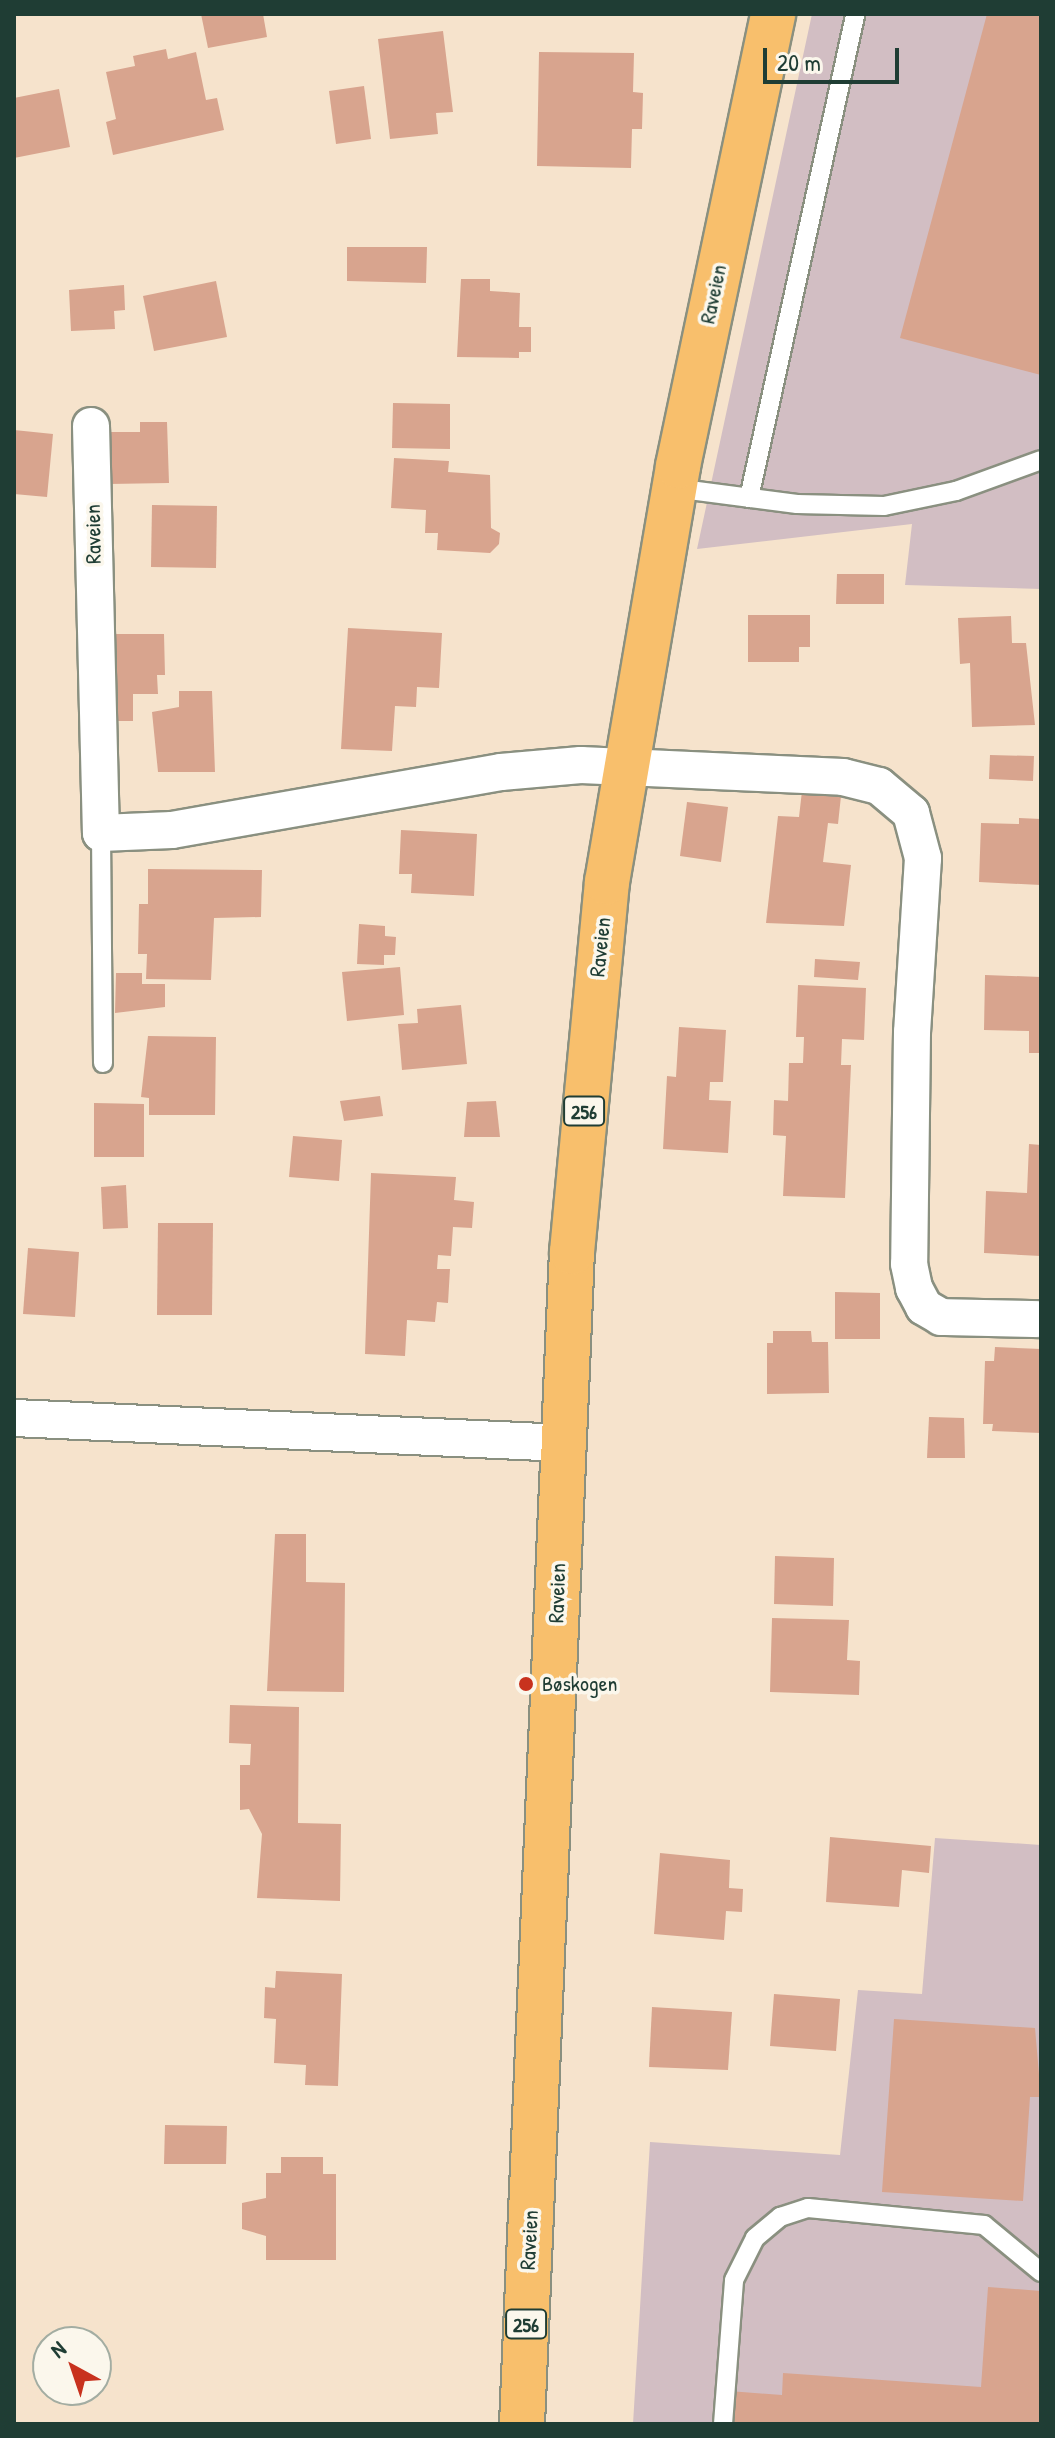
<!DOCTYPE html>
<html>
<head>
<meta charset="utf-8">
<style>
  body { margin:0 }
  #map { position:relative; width:1055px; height:2438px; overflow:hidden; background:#f6e3cc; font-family:"Patrick Hand",sans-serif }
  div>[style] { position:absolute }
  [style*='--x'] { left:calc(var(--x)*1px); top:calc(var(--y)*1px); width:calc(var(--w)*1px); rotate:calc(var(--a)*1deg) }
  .industrial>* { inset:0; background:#d2bec3 }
  .building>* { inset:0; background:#d8a48e }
  .roads { filter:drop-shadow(2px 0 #8a9080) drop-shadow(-2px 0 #8a9080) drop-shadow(0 2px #8a9080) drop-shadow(0 -2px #8a9080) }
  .lane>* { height:18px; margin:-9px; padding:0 9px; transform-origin:9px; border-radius:9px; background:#fff }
  .street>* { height:36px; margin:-18px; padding:0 18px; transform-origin:18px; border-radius:18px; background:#fff }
  .primary>* { height:44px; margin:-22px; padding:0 22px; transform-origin:22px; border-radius:22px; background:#f8bf6c }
  .dots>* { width:22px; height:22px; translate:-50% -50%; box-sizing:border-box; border:4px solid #fbf7ec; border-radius:50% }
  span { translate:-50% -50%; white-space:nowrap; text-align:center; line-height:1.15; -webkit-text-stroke:7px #fbf7ec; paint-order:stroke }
  .shield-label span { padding:2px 6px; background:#fbf7ec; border:2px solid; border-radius:6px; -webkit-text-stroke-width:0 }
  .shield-label { font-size:20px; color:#1f3d34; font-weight:700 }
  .street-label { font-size:22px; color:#1f3d34 }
  .poi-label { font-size:22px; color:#1f3d34 }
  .left { translate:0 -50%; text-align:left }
  .frame { position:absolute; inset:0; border:16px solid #1f3d34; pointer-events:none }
  .north { position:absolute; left:32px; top:2326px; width:80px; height:80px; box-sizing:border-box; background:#fbf7ec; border:2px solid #a3ada2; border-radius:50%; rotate:320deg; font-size:22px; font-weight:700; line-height:32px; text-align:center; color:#1f3d34 }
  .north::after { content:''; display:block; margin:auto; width:28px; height:36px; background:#c8321e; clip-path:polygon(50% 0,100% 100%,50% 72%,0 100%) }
  .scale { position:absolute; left:763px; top:48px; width:136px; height:36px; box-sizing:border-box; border:4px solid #1f3d34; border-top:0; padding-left:10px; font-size:24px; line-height:28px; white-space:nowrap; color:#1f3d34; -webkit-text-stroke:6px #fbf7ec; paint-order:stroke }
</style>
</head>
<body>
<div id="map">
  <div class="industrial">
    <div style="clip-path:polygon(812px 14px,1041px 14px,1041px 589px,905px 585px,912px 524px,697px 549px)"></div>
    <div style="clip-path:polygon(935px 1838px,1041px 1845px,1041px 2424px,633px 2424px,650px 2142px,840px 2155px,858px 1990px,922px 1994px)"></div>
  </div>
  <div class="building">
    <div style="clip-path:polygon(201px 14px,263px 14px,267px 37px,208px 48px)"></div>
    <div style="clip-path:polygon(987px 14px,1041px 14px,1041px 375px,900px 338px)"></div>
    <div style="clip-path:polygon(443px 31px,453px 112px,436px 113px,438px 134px,390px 139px,378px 39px)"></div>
    <div style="clip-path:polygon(166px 49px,168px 59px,196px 52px,206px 100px,217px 98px,224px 130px,113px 155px,106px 122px,116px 119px,106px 72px,135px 66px,133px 56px)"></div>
    <div style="clip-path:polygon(539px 52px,634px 53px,633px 92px,643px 93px,642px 129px,632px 129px,631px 168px,537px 166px)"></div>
    <div style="clip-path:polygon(364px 86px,371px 139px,336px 144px,329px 91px)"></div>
    <div style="clip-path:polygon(59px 89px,70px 147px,14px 158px,14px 98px)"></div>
    <div style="clip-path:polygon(347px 247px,427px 247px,426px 283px,347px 281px)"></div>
    <div style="clip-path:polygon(461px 279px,490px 279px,490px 291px,520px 293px,519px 327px,531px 327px,531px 352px,519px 352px,519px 358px,457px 357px)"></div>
    <div style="clip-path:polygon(216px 281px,227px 337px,154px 351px,143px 296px)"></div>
    <div style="clip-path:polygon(124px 285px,125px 310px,114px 311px,115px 329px,71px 331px,69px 290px)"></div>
    <div style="clip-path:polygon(393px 403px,450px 404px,450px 449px,392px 448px)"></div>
    <div style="clip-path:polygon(140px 422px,167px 422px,169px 483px,109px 484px,108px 432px,140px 432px)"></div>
    <div style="clip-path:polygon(14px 430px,53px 434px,47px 497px,14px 494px)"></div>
    <div style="clip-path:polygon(394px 458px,449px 461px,448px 472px,490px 475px,491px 528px,500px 533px,499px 544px,490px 553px,437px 550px,438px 533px,425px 533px,426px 510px,391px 508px)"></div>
    <div style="clip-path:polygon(152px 505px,217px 506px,216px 568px,151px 567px)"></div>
    <div style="clip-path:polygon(837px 574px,884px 574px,884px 604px,836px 604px)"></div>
    <div style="clip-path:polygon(748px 615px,810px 615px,810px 647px,799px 647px,799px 662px,748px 662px)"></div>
    <div style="clip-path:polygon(1011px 616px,1012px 643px,1026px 643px,1035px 725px,972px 727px,970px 663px,960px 664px,958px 618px)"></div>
    <div style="clip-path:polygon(348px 628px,442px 633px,439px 688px,417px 687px,416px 707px,395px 706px,392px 751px,341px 749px)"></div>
    <div style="clip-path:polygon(114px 634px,164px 634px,165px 675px,157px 675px,158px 694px,133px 694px,133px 721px,108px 721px)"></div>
    <div style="clip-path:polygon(179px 691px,212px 691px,215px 772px,158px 772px,152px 712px,179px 707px)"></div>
    <div style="clip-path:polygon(990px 755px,1034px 756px,1033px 781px,989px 779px)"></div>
    <div style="clip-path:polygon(802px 791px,841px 796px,838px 824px,828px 823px,823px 862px,851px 865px,844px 926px,766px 923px,778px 816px,799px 817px)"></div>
    <div style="clip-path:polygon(687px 802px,728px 807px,721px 862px,680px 856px)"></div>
    <div style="clip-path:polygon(1019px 818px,1041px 819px,1041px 885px,979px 882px,981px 823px,1019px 824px)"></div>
    <div style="clip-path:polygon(401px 830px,477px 834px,474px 896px,411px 893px,412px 874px,399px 874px)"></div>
    <div style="clip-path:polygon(148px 869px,262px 870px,261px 917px,214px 918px,211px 980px,146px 979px,147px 954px,138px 954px,139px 904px,148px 904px)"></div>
    <div style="clip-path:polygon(359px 924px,385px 926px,385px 936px,396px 937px,395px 955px,384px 955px,384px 965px,357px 964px)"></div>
    <div style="clip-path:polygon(815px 959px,860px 962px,858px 980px,814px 977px)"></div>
    <div style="clip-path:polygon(400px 967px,404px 1015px,347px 1021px,342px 972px)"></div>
    <div style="clip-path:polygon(116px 973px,142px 973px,142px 984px,165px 984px,165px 1007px,115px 1013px)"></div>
    <div style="clip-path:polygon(985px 975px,1041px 977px,1041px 1053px,1029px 1053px,1029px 1031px,984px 1030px)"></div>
    <div style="clip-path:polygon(798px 985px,866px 988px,864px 1040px,842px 1039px,841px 1065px,851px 1065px,845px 1198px,783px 1196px,786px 1136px,773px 1135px,774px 1100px,788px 1101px,789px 1063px,803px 1063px,804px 1037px,796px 1037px)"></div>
    <div style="clip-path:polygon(461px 1005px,467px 1064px,402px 1070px,398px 1024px,418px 1023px,417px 1009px)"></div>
    <div style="clip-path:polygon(679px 1027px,726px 1030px,723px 1082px,710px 1082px,709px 1100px,731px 1101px,728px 1153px,663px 1149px,667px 1076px,676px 1077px)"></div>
    <div style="clip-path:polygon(148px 1036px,216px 1037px,215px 1115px,149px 1115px,149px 1098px,141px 1097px)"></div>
    <div style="clip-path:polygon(380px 1096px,383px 1116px,344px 1121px,340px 1101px)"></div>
    <div style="clip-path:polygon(496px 1101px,500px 1137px,464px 1137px,467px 1102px)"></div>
    <div style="clip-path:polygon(94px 1103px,144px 1104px,144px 1157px,94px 1157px)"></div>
    <div style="clip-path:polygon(293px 1136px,342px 1140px,339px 1181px,289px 1177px)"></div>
    <div style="clip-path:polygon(1029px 1144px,1041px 1145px,1041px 1256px,984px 1253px,986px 1191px,1027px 1193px)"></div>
    <div style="clip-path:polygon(371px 1173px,456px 1177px,454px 1200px,474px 1202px,472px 1228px,453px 1227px,451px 1256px,438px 1255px,437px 1269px,450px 1269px,448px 1303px,437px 1302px,435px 1322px,407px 1320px,405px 1356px,365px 1354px)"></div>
    <div style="clip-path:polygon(126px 1185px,128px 1228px,103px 1229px,101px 1187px)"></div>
    <div style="clip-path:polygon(158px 1223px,213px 1223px,212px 1315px,157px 1315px)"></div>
    <div style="clip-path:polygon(28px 1248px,79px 1252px,75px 1317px,23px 1314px)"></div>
    <div style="clip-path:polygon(835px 1292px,880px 1293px,880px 1339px,835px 1339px)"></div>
    <div style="clip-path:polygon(773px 1331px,811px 1331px,812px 1342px,828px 1342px,829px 1393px,767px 1394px,767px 1343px,773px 1343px)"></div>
    <div style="clip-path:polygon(995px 1347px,1041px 1349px,1041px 1433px,992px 1431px,993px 1424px,983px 1424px,985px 1361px,994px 1361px)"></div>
    <div style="clip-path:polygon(929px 1417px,964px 1418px,965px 1458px,927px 1458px)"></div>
    <div style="clip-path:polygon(275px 1534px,306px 1534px,306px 1582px,345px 1583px,344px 1692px,267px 1691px)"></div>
    <div style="clip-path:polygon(775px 1556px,834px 1558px,833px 1606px,774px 1604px)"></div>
    <div style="clip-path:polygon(772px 1618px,849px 1620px,847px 1660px,860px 1661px,859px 1695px,770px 1692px)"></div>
    <div style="clip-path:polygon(230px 1705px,299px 1707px,298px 1823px,341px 1824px,340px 1901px,257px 1898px,262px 1834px,249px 1809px,240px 1810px,240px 1765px,250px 1765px,251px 1744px,229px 1743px)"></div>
    <div style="clip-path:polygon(830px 1837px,931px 1846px,929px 1873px,902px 1870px,899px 1907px,826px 1902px)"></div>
    <div style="clip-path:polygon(660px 1853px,730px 1860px,729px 1888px,743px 1889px,742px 1912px,726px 1911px,724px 1940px,654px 1934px)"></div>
    <div style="clip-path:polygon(276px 1971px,342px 1974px,338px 2086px,305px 2085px,306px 2065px,274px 2063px,276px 2019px,264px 2018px,265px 1987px,275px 1988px)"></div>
    <div style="clip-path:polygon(774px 1994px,840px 1999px,836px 2051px,770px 2046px)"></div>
    <div style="clip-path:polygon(652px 2007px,732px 2012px,728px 2070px,649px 2067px)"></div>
    <div style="clip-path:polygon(894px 2019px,1035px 2028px,1041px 2097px,1030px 2097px,1023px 2201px,882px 2192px)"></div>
    <div style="clip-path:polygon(165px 2125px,227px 2126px,226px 2164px,164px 2164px)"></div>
    <div style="clip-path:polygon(281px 2157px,323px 2157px,323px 2174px,336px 2174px,336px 2260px,266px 2260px,266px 2236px,242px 2229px,242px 2203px,266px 2198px,266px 2173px,281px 2173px)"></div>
    <div style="clip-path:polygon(988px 2287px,1041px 2291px,1041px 2424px,727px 2424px,729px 2391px,782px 2395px,783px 2373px,981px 2387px)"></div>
  </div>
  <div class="roads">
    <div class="lane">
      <div style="--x:674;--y:488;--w:124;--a:7.4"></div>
      <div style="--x:797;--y:504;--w:87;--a:1.3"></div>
      <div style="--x:884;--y:506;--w:74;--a:-11.8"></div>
      <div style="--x:956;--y:491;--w:90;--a:-20"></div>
      <div style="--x:749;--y:498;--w:495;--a:-77.6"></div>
      <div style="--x:101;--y:833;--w:230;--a:89.5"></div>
      <div style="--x:723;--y:2424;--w:144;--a:-85.6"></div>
      <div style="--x:734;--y:2280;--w:47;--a:-63.4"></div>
      <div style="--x:755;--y:2238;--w:33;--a:-40"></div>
      <div style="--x:780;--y:2217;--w:29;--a:-18"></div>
      <div style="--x:808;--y:2208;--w:177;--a:5.5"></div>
      <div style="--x:984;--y:2225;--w:74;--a:39.5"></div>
    </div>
    <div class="street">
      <div style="--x:91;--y:426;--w:407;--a:88.6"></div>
      <div style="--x:101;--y:833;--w:71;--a:-2.4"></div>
      <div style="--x:172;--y:830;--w:334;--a:-10"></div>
      <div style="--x:501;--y:772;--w:80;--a:-5"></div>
      <div style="--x:581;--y:765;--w:262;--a:2.6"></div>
      <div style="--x:843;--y:777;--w:37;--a:14"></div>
      <div style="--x:879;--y:786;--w:42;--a:40.2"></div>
      <div style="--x:911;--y:813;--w:47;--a:75.1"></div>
      <div style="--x:923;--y:858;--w:174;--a:93.6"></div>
      <div style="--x:912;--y:1032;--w:232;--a:90.7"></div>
      <div style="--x:909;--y:1264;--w:25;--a:78"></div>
      <div style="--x:914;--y:1288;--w:21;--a:62"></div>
      <div style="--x:924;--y:1307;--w:20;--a:30"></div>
      <div style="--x:941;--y:1317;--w:96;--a:1.2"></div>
      <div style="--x:14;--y:1418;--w:551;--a:2.6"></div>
    </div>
    <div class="primary">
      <div style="--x:522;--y:2424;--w:1173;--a:-87.56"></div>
      <div style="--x:572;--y:1252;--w:372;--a:-84.6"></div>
      <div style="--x:607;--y:882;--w:422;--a:-80.3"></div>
      <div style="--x:678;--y:466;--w:462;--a:-78.1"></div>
    </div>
  </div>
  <div class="dots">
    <div style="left:526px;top:1684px;background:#c8321e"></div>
  </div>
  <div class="shield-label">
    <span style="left:584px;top:1111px">256</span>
    <span style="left:526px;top:2324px">256</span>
  </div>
  <div class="street-label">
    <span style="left:713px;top:294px;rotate:-78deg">Raveien</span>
    <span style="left:93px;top:534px;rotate:-91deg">Raveien</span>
    <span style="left:600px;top:947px;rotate:-84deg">Raveien</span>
    <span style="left:557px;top:1593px;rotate:-88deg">Raveien</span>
    <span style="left:529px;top:2240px;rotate:-87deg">Raveien</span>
  </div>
  <div class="poi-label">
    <span class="left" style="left:542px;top:1684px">Bøskogen</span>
  </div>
  <div class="frame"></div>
  <div class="north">N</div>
  <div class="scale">20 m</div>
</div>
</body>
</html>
